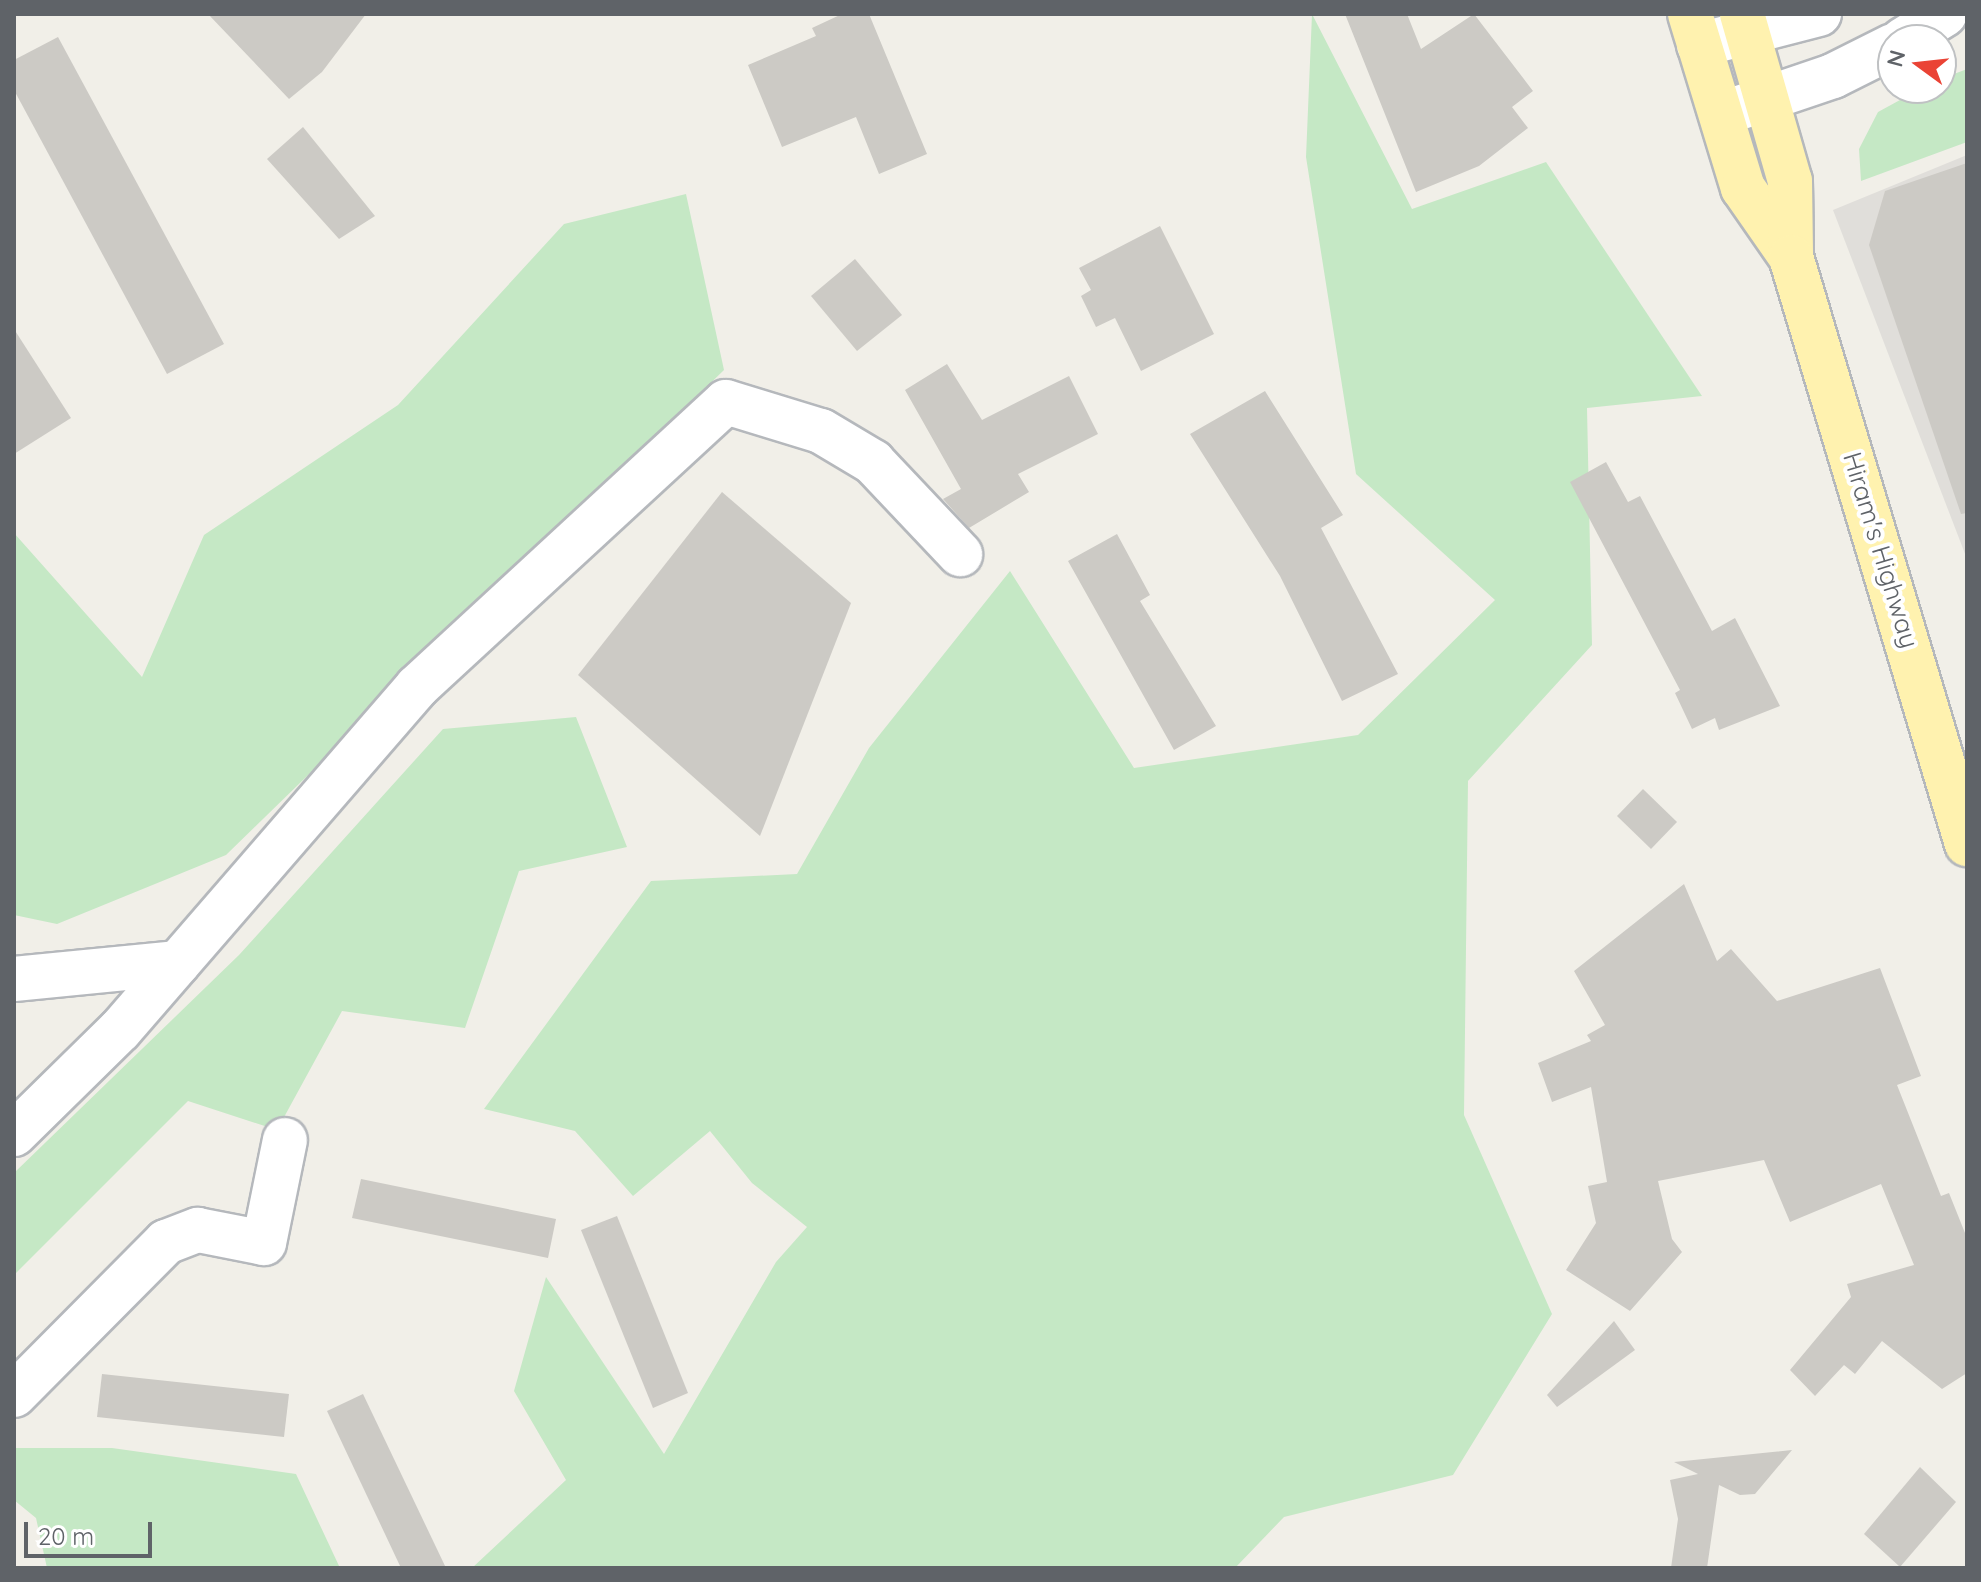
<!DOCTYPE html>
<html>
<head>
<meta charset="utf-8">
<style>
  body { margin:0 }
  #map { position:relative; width:1981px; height:1582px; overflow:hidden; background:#f1efe8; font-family:Quicksand,sans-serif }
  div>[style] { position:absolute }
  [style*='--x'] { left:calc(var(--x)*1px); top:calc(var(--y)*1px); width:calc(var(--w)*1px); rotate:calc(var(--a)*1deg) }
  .industrial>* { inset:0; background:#e0deda }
  .green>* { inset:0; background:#c5e8c5 }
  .building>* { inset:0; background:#cccac5 }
  .roads { filter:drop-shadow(2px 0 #b5b8bc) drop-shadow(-2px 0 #b5b8bc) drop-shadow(0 2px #b5b8bc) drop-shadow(0 -2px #b5b8bc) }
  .minor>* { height:44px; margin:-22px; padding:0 22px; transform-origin:22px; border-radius:22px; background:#fff }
  .major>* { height:44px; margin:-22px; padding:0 22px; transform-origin:22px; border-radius:22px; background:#fff2af }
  span { translate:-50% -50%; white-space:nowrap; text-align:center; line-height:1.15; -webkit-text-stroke:8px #fff; paint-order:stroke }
  .street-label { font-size:26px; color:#5f6368 }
  .frame { position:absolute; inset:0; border:16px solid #5f6368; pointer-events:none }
  .north { position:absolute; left:1877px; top:24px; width:80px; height:80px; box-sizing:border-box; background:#fff; border:2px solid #bfc1c3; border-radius:50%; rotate:285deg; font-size:22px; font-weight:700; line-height:32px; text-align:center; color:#5f6368 }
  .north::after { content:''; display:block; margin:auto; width:28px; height:36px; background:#ea4335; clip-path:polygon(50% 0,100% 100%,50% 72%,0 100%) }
  .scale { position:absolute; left:24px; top:1522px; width:128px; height:36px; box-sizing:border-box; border:4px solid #5f6368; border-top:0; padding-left:10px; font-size:24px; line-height:28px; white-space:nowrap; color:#5f6368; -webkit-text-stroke:6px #fff; paint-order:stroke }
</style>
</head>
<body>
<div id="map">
  <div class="industrial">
    <div style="clip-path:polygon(1967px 155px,1967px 559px,1833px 210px)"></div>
  </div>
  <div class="green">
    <div style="clip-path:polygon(1312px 14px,1412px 209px,1546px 162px,1702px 396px,1587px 408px,1592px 645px,1468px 781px,1464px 1115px,1552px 1314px,1453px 1475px,1284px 1517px,1235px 1568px,472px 1568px,566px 1480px,514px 1391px,546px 1277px,664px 1454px,776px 1262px,807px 1227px,752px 1183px,710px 1131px,633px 1196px,575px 1131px,484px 1109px,651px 881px,797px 874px,869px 748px,1010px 571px,1134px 768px,1358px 735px,1495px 600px,1356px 474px,1306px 157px)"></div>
    <div style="clip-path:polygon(1967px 69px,1967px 142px,1861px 181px,1859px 149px,1878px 112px,1922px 88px,1941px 88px,1941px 79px)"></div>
    <div style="clip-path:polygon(686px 194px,724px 370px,226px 855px,57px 924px,14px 915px,14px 533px,142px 677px,204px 535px,398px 405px,564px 224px)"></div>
    <div style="clip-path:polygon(576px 717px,627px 847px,519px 871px,465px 1028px,342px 1011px,277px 1130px,188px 1101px,14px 1275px,14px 1173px,239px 955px,443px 729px)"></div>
    <div style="clip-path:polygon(14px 1448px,112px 1448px,296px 1474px,340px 1568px,47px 1568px,36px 1518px,14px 1500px)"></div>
  </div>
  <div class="building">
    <div style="clip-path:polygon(208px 14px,366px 14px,322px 72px,289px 99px)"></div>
    <div style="clip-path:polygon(842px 14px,869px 14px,927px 154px,879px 174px,856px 117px,782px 147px,748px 65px,816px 36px,812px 28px)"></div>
    <div style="clip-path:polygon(1345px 14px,1407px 14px,1421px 49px,1474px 14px,1533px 91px,1512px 107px,1528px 128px,1479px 166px,1416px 192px)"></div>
    <div style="clip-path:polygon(58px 37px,224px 344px,167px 374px,14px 90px,14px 60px)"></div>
    <div style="clip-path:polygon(303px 127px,375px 216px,339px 239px,267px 159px)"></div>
    <div style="clip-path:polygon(1967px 163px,1967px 513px,1961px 514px,1869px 245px,1885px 191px)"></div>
    <div style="clip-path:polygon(1160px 226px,1214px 334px,1141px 371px,1115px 318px,1096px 327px,1081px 296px,1091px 290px,1079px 268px)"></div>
    <div style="clip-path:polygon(855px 259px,902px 315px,857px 351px,811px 296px)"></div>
    <div style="clip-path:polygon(14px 329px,71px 418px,14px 454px)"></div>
    <div style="clip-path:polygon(947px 364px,982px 420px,1069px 376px,1098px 434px,1018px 474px,1029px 492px,969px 528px,943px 499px,961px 489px,905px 390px)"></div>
    <div style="clip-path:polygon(1265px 391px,1343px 515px,1321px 528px,1398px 674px,1342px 701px,1280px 576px,1190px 434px)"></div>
    <div style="clip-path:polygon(1606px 462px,1628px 502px,1640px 496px,1712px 631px,1735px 618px,1780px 706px,1719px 730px,1715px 718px,1692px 729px,1675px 693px,1680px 690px,1570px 482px)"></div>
    <div style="clip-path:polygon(722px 492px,851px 603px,760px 836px,578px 675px)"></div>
    <div style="clip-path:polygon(1117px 534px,1150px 595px,1140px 601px,1216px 726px,1174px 750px,1068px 561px)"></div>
    <div style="clip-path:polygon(1643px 789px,1677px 822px,1651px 849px,1617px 816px)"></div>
    <div style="clip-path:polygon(1684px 884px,1717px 961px,1731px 949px,1777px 1001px,1880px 968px,1921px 1076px,1897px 1085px,1941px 1196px,1949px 1193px,1967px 1238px,1967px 1373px,1942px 1389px,1882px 1341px,1855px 1374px,1844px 1365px,1815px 1396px,1790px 1370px,1851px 1297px,1847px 1284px,1914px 1265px,1881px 1184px,1790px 1222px,1764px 1160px,1658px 1181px,1672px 1239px,1682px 1252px,1630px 1311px,1566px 1270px,1596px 1223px,1588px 1186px,1607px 1182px,1591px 1087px,1552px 1102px,1538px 1063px,1591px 1041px,1587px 1035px,1605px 1025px,1574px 971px)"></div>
    <div style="clip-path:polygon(361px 1179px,556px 1219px,548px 1258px,352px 1218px)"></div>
    <div style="clip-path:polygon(617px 1216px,688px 1393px,653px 1408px,581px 1230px)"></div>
    <div style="clip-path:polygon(1614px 1321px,1635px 1350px,1557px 1407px,1547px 1395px)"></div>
    <div style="clip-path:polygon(102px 1374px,289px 1394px,284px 1437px,97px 1417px)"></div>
    <div style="clip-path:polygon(363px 1394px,446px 1568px,401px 1568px,327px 1411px)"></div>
    <div style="clip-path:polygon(1792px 1450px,1755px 1494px,1740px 1495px,1719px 1485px,1707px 1568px,1671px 1568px,1678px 1519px,1670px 1480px,1698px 1474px,1674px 1462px)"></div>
    <div style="clip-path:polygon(1920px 1467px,1956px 1502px,1900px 1567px,1864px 1534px)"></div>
  </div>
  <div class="roads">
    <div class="minor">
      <div style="--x:1903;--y:40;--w:49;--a:-31.8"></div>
      <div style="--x:1699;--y:45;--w:124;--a:-14.5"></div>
      <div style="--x:1721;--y:114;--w:118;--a:-18.7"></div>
      <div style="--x:1833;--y:76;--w:67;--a:-26.6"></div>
      <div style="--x:14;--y:979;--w:165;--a:-5.6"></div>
      <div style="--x:14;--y:1134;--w:148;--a:-44.5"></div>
      <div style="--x:120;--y:1030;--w:454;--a:-49.1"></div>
      <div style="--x:417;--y:687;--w:420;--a:-42.7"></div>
      <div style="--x:726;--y:402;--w:99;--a:17"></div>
      <div style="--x:821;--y:431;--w:61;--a:30.8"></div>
      <div style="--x:873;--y:462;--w:127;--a:46.6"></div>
      <div style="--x:14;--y:1395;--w:216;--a:-45.2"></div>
      <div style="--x:166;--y:1242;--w:34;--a:-21"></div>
      <div style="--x:198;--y:1230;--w:67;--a:11.1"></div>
      <div style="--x:264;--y:1243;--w:105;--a:-78.5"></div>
    </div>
    <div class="major">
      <div style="--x:1690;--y:14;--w:182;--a:73.1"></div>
      <div style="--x:1743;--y:188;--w:84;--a:55.2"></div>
      <div style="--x:1742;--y:14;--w:174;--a:74"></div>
      <div style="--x:1790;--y:181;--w:76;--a:89.2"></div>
      <div style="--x:1791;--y:257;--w:613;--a:73.31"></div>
    </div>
  </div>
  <div class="street-label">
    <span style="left:1881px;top:550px;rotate:73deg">Hiram's Highway</span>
  </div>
  <div class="frame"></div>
  <div class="north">N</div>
  <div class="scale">20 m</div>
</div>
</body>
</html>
